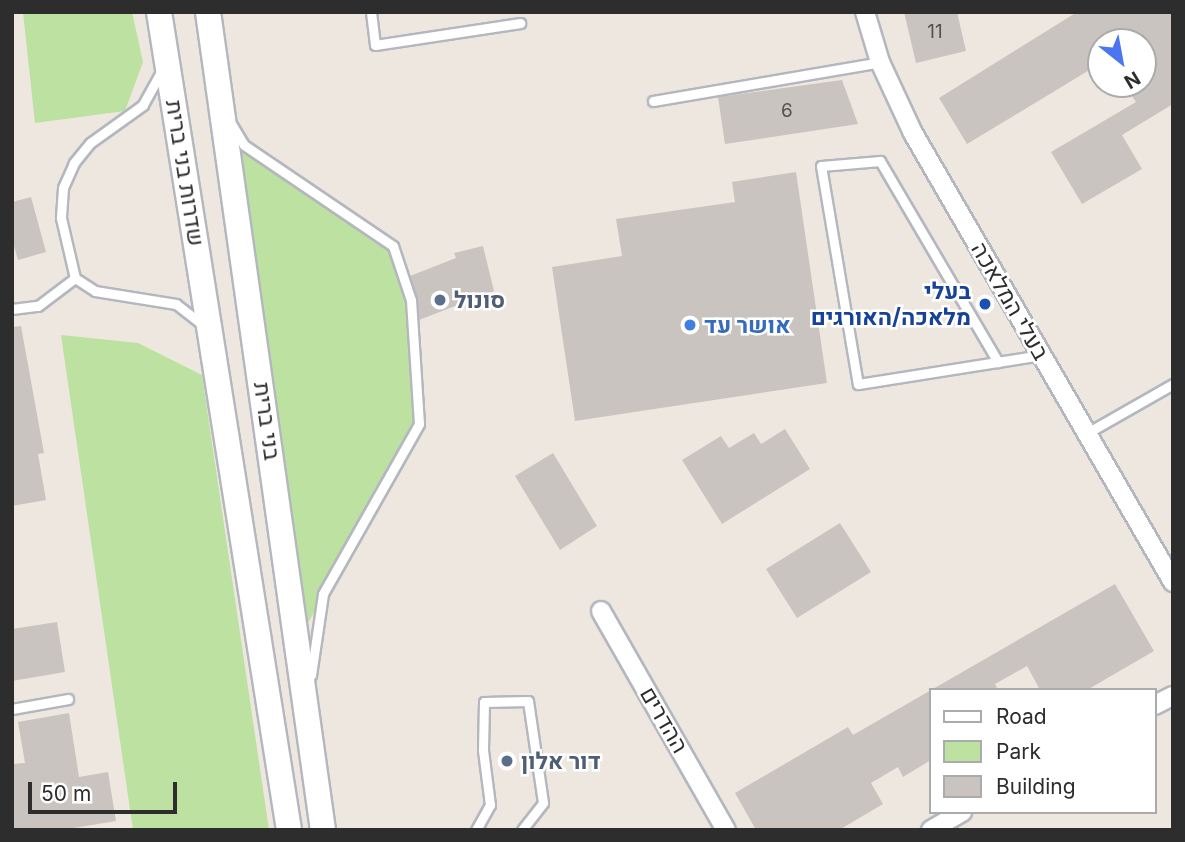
<!DOCTYPE html>
<html>
<head>
<meta charset="utf-8">
<style>
  body { margin:0 }
  #map { position:relative; width:1185px; height:842px; overflow:hidden; background:#eee7e0; font-family:Inter,Heebo,sans-serif }
  div>[style] { position:absolute }
  [style*='--x'] { left:calc(var(--x)*1px); top:calc(var(--y)*1px); width:calc(var(--w)*1px); rotate:calc(var(--a)*1deg) }
  .green>* { inset:0; background:#bce1a0 }
  .building>* { inset:0; background:#c9c4c0 }
  .roads { filter:drop-shadow(2px 0 #b4b7bf) drop-shadow(-2px 0 #b4b7bf) drop-shadow(0 2px #b4b7bf) drop-shadow(0 -2px #b4b7bf) }
  .service>* { height:9px; margin:-4.5px; padding:0 4.5px; transform-origin:4.5px; border-radius:4.5px; background:#fff }
  .minor>* { height:18px; margin:-9px; padding:0 9px; transform-origin:9px; border-radius:9px; background:#fff }
  .secondary>* { height:24px; margin:-12px; padding:0 12px; transform-origin:12px; border-radius:12px; background:#fff }
  .dots>* { width:19px; height:19px; translate:-50% -50%; box-sizing:border-box; border:4px solid #fff; border-radius:50% }
  span { translate:-50% -50%; white-space:nowrap; text-align:center; line-height:1.15; -webkit-text-stroke:5px #fff; paint-order:stroke }
  .number-label { font-size:19px; color:#545352 }
  .number-label span { -webkit-text-stroke-width:0 }
  .street-label { font-size:23px; color:#2d2d2d }
  .transit-label { font-size:23px; color:#164399; font-weight:700 }
  .right { translate:-100% -50%; text-align:right }
  .service-label { font-size:23px; color:#4e5e75; font-weight:700 }
  .left { translate:0 -50%; text-align:left }
  .shop-label { font-size:23px; color:#366cbe; font-weight:700 }
  .frame { position:absolute; inset:0; border:14px solid #2d2d2d; pointer-events:none }
  .legend { position:absolute; left:929px; top:688px; width:228px; height:126px; box-sizing:border-box; background:#fff; border:2px solid #ababab; margin:0; padding:9px 12px; list-style:none; font-size:21px; color:#2d2d2d }
  .legend li { display:flex; align-items:center; gap:14px; height:35px }
  .legend b { width:35px; border:2px solid #ababab }
  .north { position:absolute; left:1087px; top:28px; width:70px; height:70px; box-sizing:border-box; background:#fff; border:2px solid #ababab; border-radius:50%; rotate:149deg; font-size:19px; font-weight:700; line-height:28px; text-align:center; color:#2d2d2d }
  .north::after { content:''; display:block; margin:auto; width:24px; height:32px; background:#4a77f1; clip-path:polygon(50% 0,100% 100%,50% 72%,0 100%) }
  .scale { position:absolute; left:28px; top:782px; width:149px; height:32px; box-sizing:border-box; border:4px solid #2d2d2d; border-top:0; padding-left:9px; font-size:21px; line-height:24px; white-space:nowrap; color:#2d2d2d; -webkit-text-stroke:5px #fff; paint-order:stroke }
</style>
</head>
<body>
<div id="map">
  <div class="green">
    <div style="clip-path:polygon(23px 12px,132px 12px,143px 62px,125px 111px,35px 123px)"></div>
    <div style="clip-path:polygon(244px 145px,393px 246px,411px 300px,419px 424px,298px 641px,231px 169px)"></div>
    <div style="clip-path:polygon(61px 335px,138px 343px,202px 375px,269px 830px,133px 830px)"></div>
  </div>
  <div class="building">
    <div style="clip-path:polygon(904px 12px,957px 12px,966px 51px,916px 63px)"></div>
    <div style="clip-path:polygon(1077px 12px,1173px 12px,1173px 104px,1122px 135px,1142px 169px,1082px 204px,1051px 152px,1136px 102px,1129px 92px,1143px 84px,1143px 42px,1101px 42px,1101px 63px,967px 144px,939px 98px)"></div>
    <div style="clip-path:polygon(842px 80px,858px 124px,725px 144px,718px 97px)"></div>
    <div style="clip-path:polygon(796px 172px,827px 383px,575px 421px,552px 267px,622px 256px,616px 219px,735px 202px,732px 182px)"></div>
    <div style="clip-path:polygon(31px 197px,46px 252px,18px 260px,12px 239px,12px 202px)"></div>
    <div style="clip-path:polygon(483px 246px,494px 291px,419px 320px,410px 276px,456px 258px,454px 253px)"></div>
    <div style="clip-path:polygon(21px 326px,44px 453px,38px 454px,46px 500px,12px 506px,12px 327px)"></div>
    <div style="clip-path:polygon(785px 429px,810px 469px,722px 524px,682px 460px,721px 436px,729px 448px,754px 433px,761px 444px)"></div>
    <div style="clip-path:polygon(553px 453px,597px 526px,560px 550px,515px 476px)"></div>
    <div style="clip-path:polygon(840px 523px,871px 572px,797px 618px,766px 569px)"></div>
    <div style="clip-path:polygon(1115px 584px,1154px 651px,1087px 690px,1040px 690px,1027px 666px,995px 684px,998px 690px,931px 690px,931px 760px,903px 777px,898px 767px,871px 783px,883px 804px,839px 830px,756px 830px,735px 793px,848px 727px,853px 735px)"></div>
    <div style="clip-path:polygon(57px 622px,65px 672px,12px 681px,12px 629px)"></div>
    <div style="clip-path:polygon(69px 713px,79px 777px,108px 772px,116px 821px,62px 830px,12px 830px,12px 764px,25px 763px,18px 722px)"></div>
  </div>
  <div class="roads">
    <div class="service">
      <div style="--x:371;--y:12;--w:33;--a:83"></div>
      <div style="--x:375;--y:45;--w:147;--a:-8.6"></div>
      <div style="--x:161;--y:72;--w:38;--a:119"></div>
      <div style="--x:143;--y:105;--w:65;--a:144.4"></div>
      <div style="--x:90;--y:143;--w:26;--a:129"></div>
      <div style="--x:74;--y:163;--w:27;--a:114"></div>
      <div style="--x:63;--y:188;--w:30;--a:94"></div>
      <div style="--x:61;--y:218;--w:62;--a:76.9"></div>
      <div style="--x:75;--y:278;--w:24;--a:33"></div>
      <div style="--x:95;--y:291;--w:82;--a:9.1"></div>
      <div style="--x:176;--y:304;--w:33;--a:38"></div>
      <div style="--x:653;--y:101;--w:230;--a:-9.7"></div>
      <div style="--x:232;--y:125;--w:23;--a:59"></div>
      <div style="--x:244;--y:145;--w:180;--a:34.1"></div>
      <div style="--x:393;--y:246;--w:57;--a:71.6"></div>
      <div style="--x:411;--y:300;--w:124;--a:86.3"></div>
      <div style="--x:419;--y:424;--w:195;--a:119.5"></div>
      <div style="--x:323;--y:594;--w:82;--a:98.4"></div>
      <div style="--x:12;--y:309;--w:26;--a:-7"></div>
      <div style="--x:38;--y:306;--w:46;--a:-37.1"></div>
      <div style="--x:998;--y:362;--w:233;--a:-120.4"></div>
      <div style="--x:880;--y:161;--w:59;--a:175.2"></div>
      <div style="--x:821;--y:166;--w:221;--a:80.4"></div>
      <div style="--x:858;--y:384;--w:186;--a:-9"></div>
      <div style="--x:1087;--y:433;--w:99;--a:-29.7"></div>
      <div style="--x:12;--y:709;--w:57;--a:-10.1"></div>
      <div style="--x:476;--y:830;--w:29;--a:-61"></div>
      <div style="--x:490;--y:805;--w:55;--a:-97.3"></div>
      <div style="--x:483;--y:750;--w:48;--a:-88.8"></div>
      <div style="--x:484;--y:702;--w:44;--a:-1.3"></div>
      <div style="--x:528;--y:701;--w:103;--a:81.6"></div>
      <div style="--x:543;--y:803;--w:34;--a:128"></div>
    </div>
    <div class="minor">
      <div style="--x:865;--y:12;--w:52;--a:73.3"></div>
      <div style="--x:880;--y:62;--w:78;--a:65.1"></div>
      <div style="--x:913;--y:133;--w:519;--a:59.93"></div>
      <div style="--x:601;--y:611;--w:252;--a:60.3"></div>
      <div style="--x:1155;--y:705;--w:20;--a:-27"></div>
      <div style="--x:931;--y:830;--w:36;--a:-30"></div>
    </div>
    <div class="secondary">
      <div style="--x:159;--y:12;--w:828;--a:80.97"></div>
      <div style="--x:208;--y:12;--w:826;--a:82"></div>
    </div>
  </div>
  <div class="dots">
    <div style="left:440px;top:300px;background:#5c6f8a"></div>
    <div style="left:985px;top:304px;background:#1a4fb4"></div>
    <div style="left:690px;top:325px;background:#3f7fe0"></div>
    <div style="left:507px;top:761px;background:#5c6f8a"></div>
  </div>
  <div class="number-label">
    <span style="left:935px;top:32px">11</span>
    <span style="left:787px;top:111px">6</span>
  </div>
  <div class="street-label">
    <span style="left:185px;top:173px;rotate:81deg">שדרות בני ברית</span>
    <span style="left:1010px;top:301px;rotate:60deg">בעלי המלאכה</span>
    <span style="left:267px;top:421px;rotate:82deg">בני ברית</span>
    <span style="left:664px;top:720px;rotate:60deg">ההדרים</span>
  </div>
  <div class="transit-label">
    <span class="right" style="left:971px;top:304px">בעלי<br>מלאכה/האורגים</span>
  </div>
  <div class="service-label">
    <span class="left" style="left:454px;top:300px">סונול</span>
    <span class="left" style="left:521px;top:761px">דור אלון</span>
  </div>
  <div class="shop-label">
    <span class="left" style="left:704px;top:325px">אושר עד</span>
  </div>
  <div class="frame"></div>
  <ul class="legend">
  <li><b style="height:9px;background:#fff"></b>Road</li>
  <li><b style="height:19px;background:#bce1a0"></b>Park</li>
  <li><b style="height:19px;background:#c9c4c0"></b>Building</li>
  </ul>
  <div class="north">N</div>
  <div class="scale">50 m</div>
</div>
</body>
</html>
